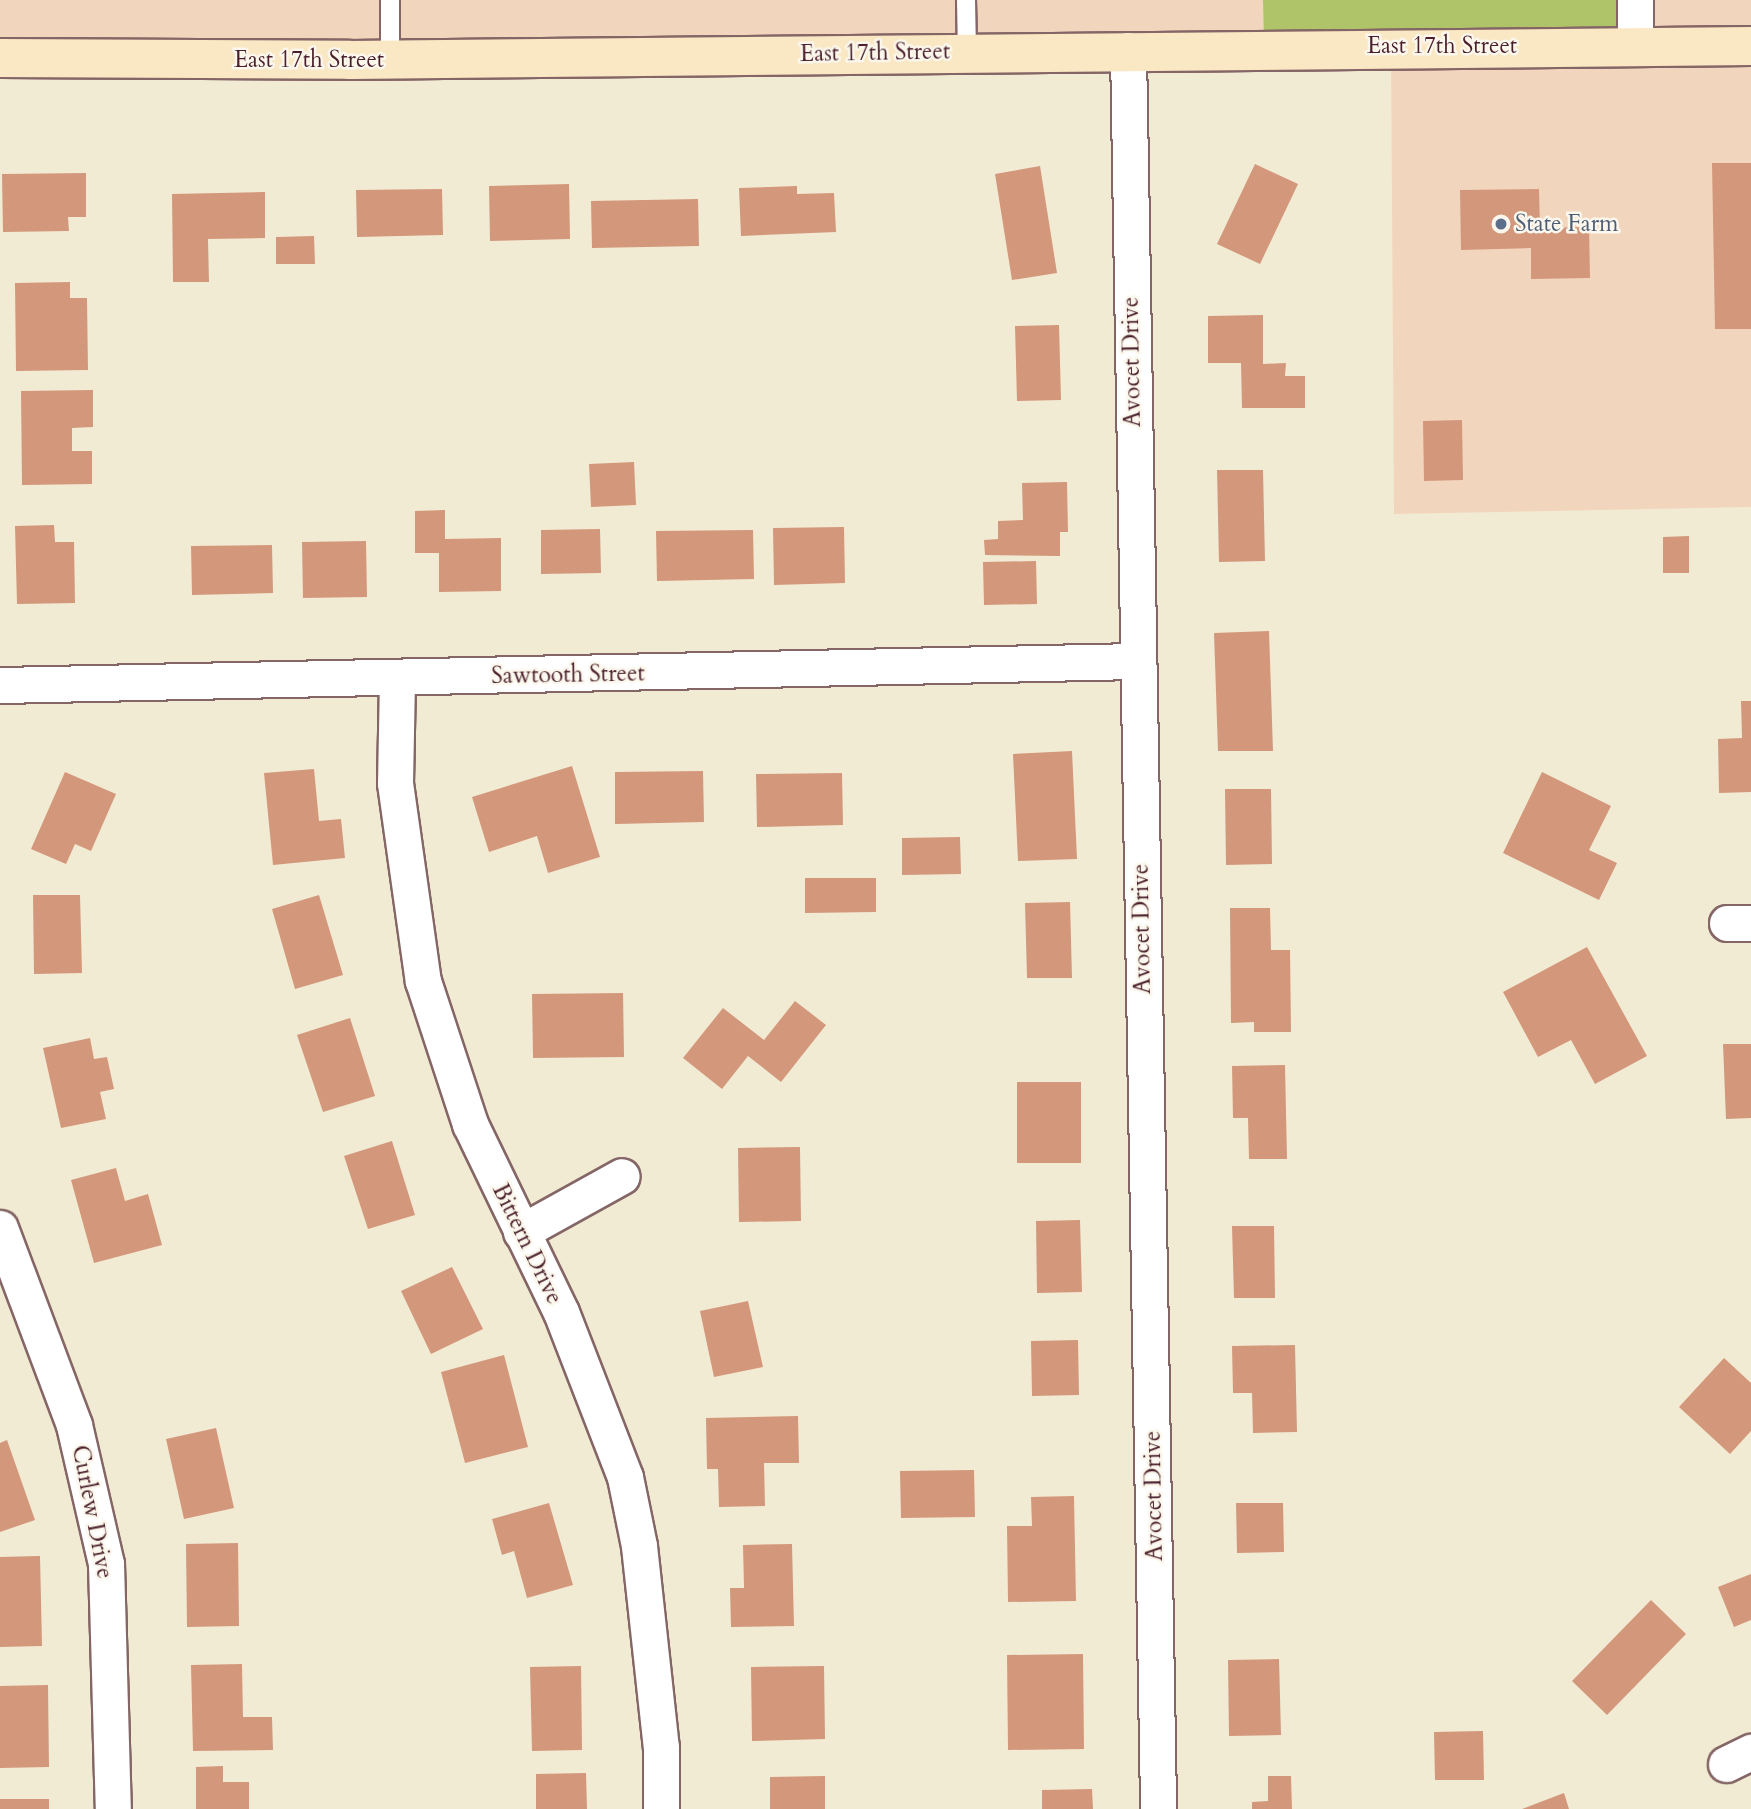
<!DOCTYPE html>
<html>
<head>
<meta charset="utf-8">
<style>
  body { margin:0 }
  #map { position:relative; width:1751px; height:1809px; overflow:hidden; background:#f2ebd3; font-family:Cardo,serif }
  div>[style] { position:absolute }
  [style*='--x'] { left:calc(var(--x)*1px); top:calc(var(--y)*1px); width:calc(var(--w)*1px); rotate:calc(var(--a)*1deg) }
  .built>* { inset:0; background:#f2d5bd }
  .green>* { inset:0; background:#afc469 }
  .building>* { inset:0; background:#d3977c }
  .roads { filter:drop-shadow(2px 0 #856666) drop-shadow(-2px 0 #856666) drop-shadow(0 2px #856666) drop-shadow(0 -2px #856666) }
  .lane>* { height:18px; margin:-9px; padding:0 9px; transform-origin:9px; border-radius:9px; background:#fff }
  .street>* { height:35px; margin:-17.5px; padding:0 17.5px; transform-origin:17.5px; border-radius:17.5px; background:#fff }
  .secondary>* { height:38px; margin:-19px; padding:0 19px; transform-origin:19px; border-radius:19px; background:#fae7c3 }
  .dots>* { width:19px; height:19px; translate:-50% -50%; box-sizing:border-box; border:4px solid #fbf7ec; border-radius:50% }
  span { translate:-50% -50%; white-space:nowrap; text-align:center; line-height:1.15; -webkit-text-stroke:5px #fbf7ec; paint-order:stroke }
  .street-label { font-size:23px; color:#4a1f2b }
  .service-label { font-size:23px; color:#4e5e75 }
  .left { translate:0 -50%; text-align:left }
</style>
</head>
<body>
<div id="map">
  <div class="built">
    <div style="clip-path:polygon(0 0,1263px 0,1264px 48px,0 58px)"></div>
    <div style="clip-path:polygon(1635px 0,1751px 0,1751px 507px,1394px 514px,1391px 46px)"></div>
  </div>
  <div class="green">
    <div style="clip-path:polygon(1263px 0,1635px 0,1635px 45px,1264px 48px)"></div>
  </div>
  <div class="building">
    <div style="clip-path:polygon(1712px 163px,1751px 163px,1751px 329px,1715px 329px)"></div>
    <div style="clip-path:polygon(1255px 164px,1298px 184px,1260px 264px,1217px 244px)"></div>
    <div style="clip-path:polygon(1040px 166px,1057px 273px,1012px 280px,995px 174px)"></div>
    <div style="clip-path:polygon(86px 173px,86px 217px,68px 217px,69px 231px,3px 232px,2px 174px)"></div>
    <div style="clip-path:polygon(569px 184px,570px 239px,490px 241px,489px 186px)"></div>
    <div style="clip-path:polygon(797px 186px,797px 194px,834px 193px,836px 232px,741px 236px,739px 188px)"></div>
    <div style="clip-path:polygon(442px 189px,443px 235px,357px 237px,356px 190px)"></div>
    <div style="clip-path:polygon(1539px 189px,1540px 228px,1589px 227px,1590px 278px,1531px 279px,1531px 248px,1461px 250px,1460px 190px)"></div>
    <div style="clip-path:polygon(265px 192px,265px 238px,208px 239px,209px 282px,173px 282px,172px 194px)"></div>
    <div style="clip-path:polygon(698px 199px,699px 246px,592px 248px,591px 201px)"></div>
    <div style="clip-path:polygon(314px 236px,315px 264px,276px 264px,276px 237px)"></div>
    <div style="clip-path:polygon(70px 282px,70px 298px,87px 298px,88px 370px,16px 371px,15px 283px)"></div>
    <div style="clip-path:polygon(1263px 315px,1263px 364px,1286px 363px,1285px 376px,1305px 376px,1305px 408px,1242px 408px,1241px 363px,1208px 363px,1208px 316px)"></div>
    <div style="clip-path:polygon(1059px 325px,1061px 400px,1017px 401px,1015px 326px)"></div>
    <div style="clip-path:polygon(93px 390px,93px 427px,72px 428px,72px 451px,92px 451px,92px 484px,22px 485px,21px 391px)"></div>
    <div style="clip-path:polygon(1462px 420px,1463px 480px,1424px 481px,1423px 421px)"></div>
    <div style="clip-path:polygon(634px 462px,636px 505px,591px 507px,589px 464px)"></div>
    <div style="clip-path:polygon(1217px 470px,1263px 470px,1265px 561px,1219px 562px)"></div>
    <div style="clip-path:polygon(1067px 482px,1068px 532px,1060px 532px,1060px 556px,985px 555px,984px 540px,998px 539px,998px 521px,1023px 520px,1022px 483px)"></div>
    <div style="clip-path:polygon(445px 510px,445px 539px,501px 538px,501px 591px,439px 592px,439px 553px,415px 553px,415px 511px)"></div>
    <div style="clip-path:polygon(54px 525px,55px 542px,74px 542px,75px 603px,17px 604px,15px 526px)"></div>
    <div style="clip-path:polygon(844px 527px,845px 583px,774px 585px,773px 528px)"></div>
    <div style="clip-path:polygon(600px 529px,601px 573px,541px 574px,541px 530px)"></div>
    <div style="clip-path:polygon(753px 530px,754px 579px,657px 581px,656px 531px)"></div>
    <div style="clip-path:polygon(1689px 536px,1689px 573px,1663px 573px,1663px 537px)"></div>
    <div style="clip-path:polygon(366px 541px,367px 597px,303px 598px,302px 542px)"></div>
    <div style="clip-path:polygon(272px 545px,273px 593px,192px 595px,191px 546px)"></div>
    <div style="clip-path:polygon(1036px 561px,1037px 604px,984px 605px,983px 562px)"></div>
    <div style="clip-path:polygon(1269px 631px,1273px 751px,1218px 751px,1214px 633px)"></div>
    <div style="clip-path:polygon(1741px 701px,1751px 701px,1751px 792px,1719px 793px,1718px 739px,1742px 738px)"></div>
    <div style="clip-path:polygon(1072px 751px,1077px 859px,1018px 861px,1013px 754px)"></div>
    <div style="clip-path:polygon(572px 766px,600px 857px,548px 873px,537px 836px,489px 852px,472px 797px)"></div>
    <div style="clip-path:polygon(314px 769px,319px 821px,341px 819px,345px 858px,273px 865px,264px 773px)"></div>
    <div style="clip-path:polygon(703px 771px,704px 822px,615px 824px,615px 772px)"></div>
    <div style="clip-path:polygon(65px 772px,116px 794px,91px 851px,75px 844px,66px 864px,31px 849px)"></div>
    <div style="clip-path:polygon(1542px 772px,1611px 806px,1589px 850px,1617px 863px,1599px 900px,1503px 853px)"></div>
    <div style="clip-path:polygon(842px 773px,843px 825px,757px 827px,756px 774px)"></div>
    <div style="clip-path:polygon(1225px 789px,1271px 789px,1272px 864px,1226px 865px)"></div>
    <div style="clip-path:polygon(960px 837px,961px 874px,902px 875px,902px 838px)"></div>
    <div style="clip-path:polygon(805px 878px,876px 878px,876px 912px,805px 913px)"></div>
    <div style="clip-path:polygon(33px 895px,80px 895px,82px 973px,34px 974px)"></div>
    <div style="clip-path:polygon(319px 895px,343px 975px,295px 989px,272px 909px)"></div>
    <div style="clip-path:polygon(1070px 902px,1072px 978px,1027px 978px,1025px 903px)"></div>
    <div style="clip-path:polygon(1230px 908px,1270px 908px,1271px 950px,1290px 950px,1291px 1032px,1254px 1032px,1254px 1022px,1231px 1023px)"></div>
    <div style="clip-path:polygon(1587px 947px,1647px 1056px,1595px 1084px,1571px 1040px,1538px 1057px,1503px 992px)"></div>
    <div style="clip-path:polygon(623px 993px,624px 1057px,533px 1058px,532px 994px)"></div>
    <div style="clip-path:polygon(795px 1001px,826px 1025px,781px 1082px,748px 1056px,722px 1089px,683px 1058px,723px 1008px,764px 1040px)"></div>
    <div style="clip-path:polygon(350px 1018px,375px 1096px,323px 1112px,297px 1035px)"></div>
    <div style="clip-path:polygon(90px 1038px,94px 1059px,107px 1057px,114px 1089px,100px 1092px,106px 1119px,61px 1128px,43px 1048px)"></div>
    <div style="clip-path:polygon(1723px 1044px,1751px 1044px,1751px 1118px,1726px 1119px)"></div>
    <div style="clip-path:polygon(1285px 1065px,1287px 1159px,1249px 1159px,1248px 1118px,1233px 1118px,1232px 1066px)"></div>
    <div style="clip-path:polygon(1017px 1082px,1081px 1082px,1081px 1163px,1017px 1163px)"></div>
    <div style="clip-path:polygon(392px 1141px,415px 1215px,368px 1229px,344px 1156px)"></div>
    <div style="clip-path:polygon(800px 1147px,801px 1221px,739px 1222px,738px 1148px)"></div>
    <div style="clip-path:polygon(116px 1168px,125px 1201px,148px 1194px,162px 1245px,94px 1263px,71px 1180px)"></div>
    <div style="clip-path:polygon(1080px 1220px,1082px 1292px,1037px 1293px,1036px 1221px)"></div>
    <div style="clip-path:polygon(1232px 1226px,1274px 1226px,1275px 1298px,1234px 1298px)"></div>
    <div style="clip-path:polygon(452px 1267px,483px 1329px,431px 1354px,401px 1291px)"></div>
    <div style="clip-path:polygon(748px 1301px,763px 1367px,714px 1377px,700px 1311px)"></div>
    <div style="clip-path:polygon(1078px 1340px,1079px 1395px,1032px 1396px,1031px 1341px)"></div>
    <div style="clip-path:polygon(1295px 1345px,1297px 1432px,1253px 1433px,1252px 1393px,1233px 1393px,1232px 1346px)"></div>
    <div style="clip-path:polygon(504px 1355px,528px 1447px,465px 1463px,441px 1372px)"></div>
    <div style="clip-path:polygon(1724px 1358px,1751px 1383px,1751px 1431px,1730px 1454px,1679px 1407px)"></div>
    <div style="clip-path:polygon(798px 1416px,799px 1463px,764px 1463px,765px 1506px,719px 1507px,718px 1469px,707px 1469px,706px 1418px)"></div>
    <div style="clip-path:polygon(216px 1428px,234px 1508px,184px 1519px,166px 1439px)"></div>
    <div style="clip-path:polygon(7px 1440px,35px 1520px,0 1532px,0 1443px)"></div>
    <div style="clip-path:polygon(974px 1470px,975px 1517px,901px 1518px,900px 1471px)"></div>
    <div style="clip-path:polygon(1074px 1496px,1076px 1601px,1008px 1602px,1007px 1526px,1032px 1526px,1031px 1497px)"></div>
    <div style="clip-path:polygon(549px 1503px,573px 1585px,527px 1598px,514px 1551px,502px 1555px,492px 1519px)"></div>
    <div style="clip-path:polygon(1236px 1503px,1283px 1503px,1284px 1552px,1237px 1553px)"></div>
    <div style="clip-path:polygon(238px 1543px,239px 1626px,187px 1627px,186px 1544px)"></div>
    <div style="clip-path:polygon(792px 1544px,794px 1626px,731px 1627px,730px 1588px,744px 1588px,743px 1545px)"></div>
    <div style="clip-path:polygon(40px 1556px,42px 1646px,0 1647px,0 1557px)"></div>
    <div style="clip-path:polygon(1751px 1574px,1751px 1620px,1734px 1627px,1718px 1587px)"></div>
    <div style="clip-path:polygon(1651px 1600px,1686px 1634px,1607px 1715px,1572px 1681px)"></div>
    <div style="clip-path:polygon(1083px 1654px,1084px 1749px,1008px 1750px,1007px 1655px)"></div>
    <div style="clip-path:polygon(1279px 1659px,1281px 1735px,1229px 1736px,1228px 1660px)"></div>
    <div style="clip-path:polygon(242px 1664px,243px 1717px,272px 1717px,273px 1750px,193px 1751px,191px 1665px)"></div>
    <div style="clip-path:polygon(581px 1666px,582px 1750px,532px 1751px,530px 1667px)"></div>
    <div style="clip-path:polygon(824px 1666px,825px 1739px,752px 1741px,751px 1667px)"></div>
    <div style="clip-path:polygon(48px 1685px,49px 1767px,0 1768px,0 1686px)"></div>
    <div style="clip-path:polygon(1483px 1731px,1484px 1780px,1435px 1780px,1434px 1732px)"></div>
    <div style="clip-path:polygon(223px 1766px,223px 1782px,249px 1782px,249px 1809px,196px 1809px,196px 1767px)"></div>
    <div style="clip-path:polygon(586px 1773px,587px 1809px,536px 1809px,536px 1774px)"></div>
    <div style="clip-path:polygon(825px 1776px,825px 1809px,770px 1809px,770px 1777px)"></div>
    <div style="clip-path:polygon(1268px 1776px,1291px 1776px,1292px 1809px,1252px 1809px,1252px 1802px,1268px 1801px)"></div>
    <div style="clip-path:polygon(1092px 1789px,1093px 1809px,1042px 1809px,1042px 1790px)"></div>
    <div style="clip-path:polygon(1564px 1793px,1569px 1809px,1522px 1809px)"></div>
    <div style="clip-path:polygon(0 1799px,49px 1799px,49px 1809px,0 1809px)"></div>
  </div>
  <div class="roads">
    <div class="lane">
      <div style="--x:390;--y:0;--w:60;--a:90"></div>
      <div style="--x:966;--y:0;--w:52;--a:88.9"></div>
    </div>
    <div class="street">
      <div style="--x:1635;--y:0;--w:45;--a:90"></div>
      <div style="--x:1128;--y:50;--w:1759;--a:89.02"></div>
      <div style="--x:397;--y:679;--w:104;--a:91.1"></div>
      <div style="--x:395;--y:783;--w:200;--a:82"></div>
      <div style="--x:423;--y:981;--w:151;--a:71.8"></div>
      <div style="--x:470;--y:1124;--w:209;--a:64.2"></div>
      <div style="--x:561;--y:1312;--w:177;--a:68.8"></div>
      <div style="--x:625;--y:1477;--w:70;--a:78.5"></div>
      <div style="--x:639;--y:1546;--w:202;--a:83.8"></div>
      <div style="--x:661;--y:1747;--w:62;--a:90"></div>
      <div style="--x:0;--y:685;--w:1136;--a:-1.21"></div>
      <div style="--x:1727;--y:923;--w:24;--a:0"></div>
      <div style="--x:0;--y:1228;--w:210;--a:69.4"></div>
      <div style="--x:74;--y:1425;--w:143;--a:77"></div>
      <div style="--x:106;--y:1564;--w:245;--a:88.4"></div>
      <div style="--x:521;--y:1232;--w:115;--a:-29"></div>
      <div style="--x:1726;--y:1764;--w:28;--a:-26"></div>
    </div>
    <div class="secondary">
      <div style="--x:0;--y:58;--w:350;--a:0.3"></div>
      <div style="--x:350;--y:60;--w:1401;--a:-0.57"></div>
    </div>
  </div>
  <div class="dots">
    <div style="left:1501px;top:224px;background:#5c6f8a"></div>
  </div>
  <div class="street-label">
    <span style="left:1442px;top:46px">East 17th Street</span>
    <span style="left:875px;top:53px;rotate:-1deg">East 17th Street</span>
    <span style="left:309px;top:60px">East 17th Street</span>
    <span style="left:1132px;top:362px;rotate:-91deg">Avocet Drive</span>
    <span style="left:568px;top:675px;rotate:-1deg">Sawtooth Street</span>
    <span style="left:1142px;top:929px;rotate:-91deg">Avocet Drive</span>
    <span style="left:527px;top:1244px;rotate:64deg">Bittern Drive</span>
    <span style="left:1154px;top:1496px;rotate:-91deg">Avocet Drive</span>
    <span style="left:92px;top:1512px;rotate:79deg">Curlew Drive</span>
  </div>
  <div class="service-label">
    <span class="left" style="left:1515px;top:224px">State Farm</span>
  </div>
</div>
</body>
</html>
